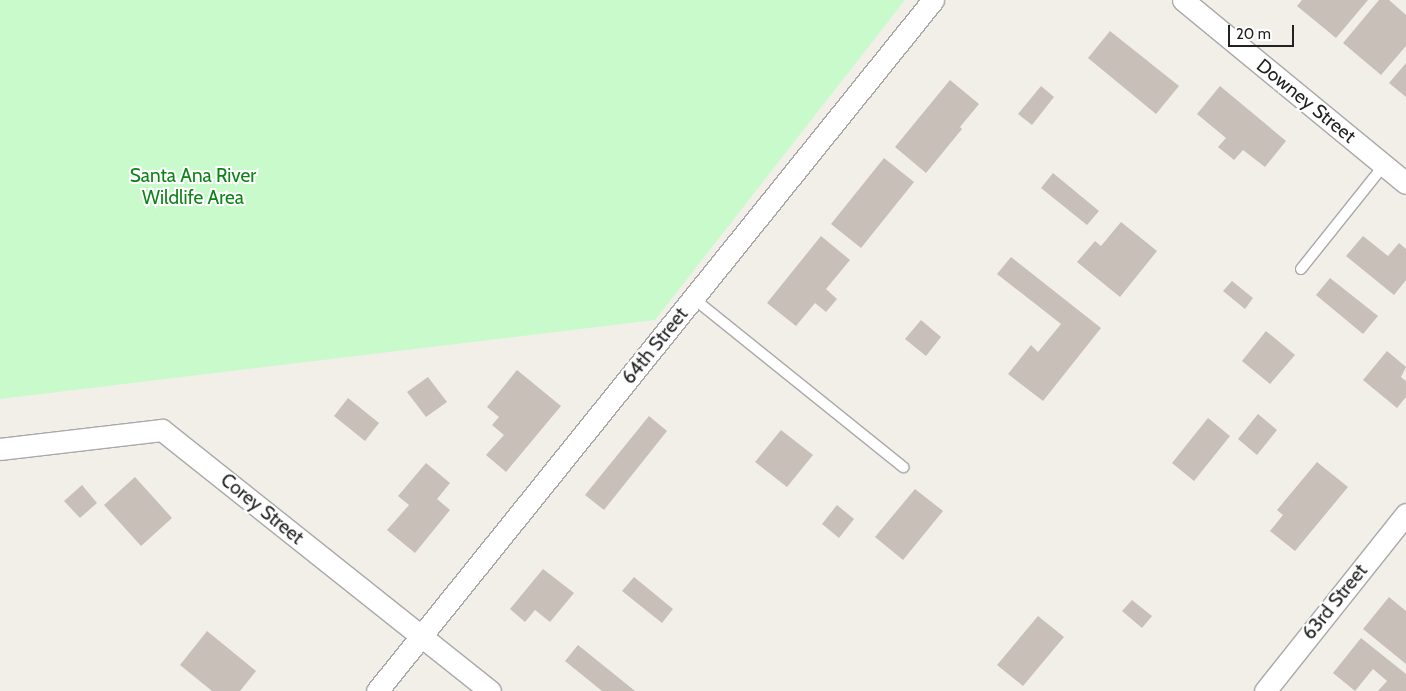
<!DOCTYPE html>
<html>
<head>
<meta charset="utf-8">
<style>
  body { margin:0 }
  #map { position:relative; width:1406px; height:691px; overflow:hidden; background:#f2efe9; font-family:Cabin,sans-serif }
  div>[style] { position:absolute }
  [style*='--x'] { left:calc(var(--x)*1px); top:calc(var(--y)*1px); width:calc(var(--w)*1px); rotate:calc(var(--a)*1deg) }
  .park>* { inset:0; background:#c8facc }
  .building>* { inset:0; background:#c7bfb8 }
  .roads { filter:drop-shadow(1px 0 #a9a9a9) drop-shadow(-1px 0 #a9a9a9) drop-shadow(0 1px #a9a9a9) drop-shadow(0 -1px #a9a9a9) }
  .service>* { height:10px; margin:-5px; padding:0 5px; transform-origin:5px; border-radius:5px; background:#fff }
  .minor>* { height:21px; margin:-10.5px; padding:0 10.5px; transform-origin:10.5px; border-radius:10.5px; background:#fff }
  span { translate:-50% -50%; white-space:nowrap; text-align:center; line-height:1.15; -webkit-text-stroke:4px #fff; paint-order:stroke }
  .street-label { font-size:19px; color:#222 }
  .park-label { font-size:19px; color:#0c8416 }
  .scale { position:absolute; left:1228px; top:25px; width:66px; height:22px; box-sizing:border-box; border:2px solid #222; border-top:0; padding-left:6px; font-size:15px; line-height:18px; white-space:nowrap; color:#222; -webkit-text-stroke:4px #fff; paint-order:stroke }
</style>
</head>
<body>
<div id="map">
  <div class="park">
    <div style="clip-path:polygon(0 0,905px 0,655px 320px,0 399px)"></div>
  </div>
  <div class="building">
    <div style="clip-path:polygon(1302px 0,1368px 0,1336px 38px,1297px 6px)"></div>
    <div style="clip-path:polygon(1379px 0,1389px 0,1406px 15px,1406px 46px,1381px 75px,1343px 43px)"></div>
    <div style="clip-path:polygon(1110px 31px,1179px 86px,1156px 114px,1088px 58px)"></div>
    <div style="clip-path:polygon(1406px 63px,1406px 97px,1389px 83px)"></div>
    <div style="clip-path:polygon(950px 80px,979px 104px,960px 127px,962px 129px,926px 173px,895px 147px)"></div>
    <div style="clip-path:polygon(1041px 86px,1054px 97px,1032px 125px,1018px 114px)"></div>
    <div style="clip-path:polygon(1220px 86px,1286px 141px,1265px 167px,1243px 150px,1234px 160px,1218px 147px,1226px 138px,1197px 114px)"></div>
    <div style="clip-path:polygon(884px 158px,914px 182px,861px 248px,831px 224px)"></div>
    <div style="clip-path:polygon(1053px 173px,1099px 211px,1087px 225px,1041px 188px)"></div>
    <div style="clip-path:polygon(1121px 222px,1157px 251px,1120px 297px,1077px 262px,1095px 241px,1101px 246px)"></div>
    <div style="clip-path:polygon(821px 236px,850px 260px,826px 289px,837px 299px,826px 312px,815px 303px,796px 326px,767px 303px)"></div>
    <div style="clip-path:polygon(1363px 236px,1388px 256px,1399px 243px,1406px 249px,1406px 280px,1394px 295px,1346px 256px)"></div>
    <div style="clip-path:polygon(1011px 257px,1101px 328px,1043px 401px,1008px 374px,1031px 345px,1038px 352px,1061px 324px,997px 274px)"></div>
    <div style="clip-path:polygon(1330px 278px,1378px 316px,1363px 334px,1316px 295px)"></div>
    <div style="clip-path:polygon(1232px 281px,1253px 298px,1245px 309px,1223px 291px)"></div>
    <div style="clip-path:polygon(921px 320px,941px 337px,926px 356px,905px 339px)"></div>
    <div style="clip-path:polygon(1266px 331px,1295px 355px,1270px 384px,1242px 361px)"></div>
    <div style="clip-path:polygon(1387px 351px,1406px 367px,1401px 377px,1406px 381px,1406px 397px,1397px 408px,1363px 380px)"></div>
    <div style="clip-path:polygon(517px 370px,561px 406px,506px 472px,486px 455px,504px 435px,492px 425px,499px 417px,487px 407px)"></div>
    <div style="clip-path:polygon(428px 377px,447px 402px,426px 417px,407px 392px)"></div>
    <div style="clip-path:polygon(348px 398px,379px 423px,365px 441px,334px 416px)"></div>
    <div style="clip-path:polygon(1258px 414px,1277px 430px,1257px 455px,1238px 439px)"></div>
    <div style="clip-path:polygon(649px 416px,667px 431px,604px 510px,585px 495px)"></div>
    <div style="clip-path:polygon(1208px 418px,1230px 436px,1194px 481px,1172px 463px)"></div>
    <div style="clip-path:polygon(781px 430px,813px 455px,787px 487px,755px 462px)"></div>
    <div style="clip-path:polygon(1317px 462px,1348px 487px,1295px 551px,1270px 531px,1283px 515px,1277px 510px)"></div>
    <div style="clip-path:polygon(426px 463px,450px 483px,437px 499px,450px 510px,415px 553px,387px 530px,409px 505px,398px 496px)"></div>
    <div style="clip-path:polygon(135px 477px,172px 518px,141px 546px,104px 505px)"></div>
    <div style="clip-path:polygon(82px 485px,97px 503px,80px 518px,64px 501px)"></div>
    <div style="clip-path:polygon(915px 489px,943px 511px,903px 560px,875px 537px)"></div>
    <div style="clip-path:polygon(837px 505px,854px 519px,839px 538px,822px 524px)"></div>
    <div style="clip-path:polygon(543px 569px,574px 593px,550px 622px,535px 610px,525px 622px,510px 609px)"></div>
    <div style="clip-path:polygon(634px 577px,673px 609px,662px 623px,622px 591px)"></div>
    <div style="clip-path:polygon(1389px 597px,1406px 611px,1406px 664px,1363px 629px)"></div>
    <div style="clip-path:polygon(1132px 600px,1152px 616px,1142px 628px,1122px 611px)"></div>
    <div style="clip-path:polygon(1038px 616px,1064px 637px,1023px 686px,997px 665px)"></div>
    <div style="clip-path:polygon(207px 631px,256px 671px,240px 691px,212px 691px,180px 665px)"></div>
    <div style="clip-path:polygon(1361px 638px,1406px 674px,1406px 691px,1378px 691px,1387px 681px,1373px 669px,1355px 691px,1333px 673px)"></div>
    <div style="clip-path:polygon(578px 645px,635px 691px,602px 691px,565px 661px)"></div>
  </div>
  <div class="roads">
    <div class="service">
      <div style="--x:1301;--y:269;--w:133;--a:-51.4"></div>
      <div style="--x:693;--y:298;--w:270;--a:38.8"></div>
    </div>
    <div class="minor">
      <div style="--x:1183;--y:0;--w:288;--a:39.4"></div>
      <div style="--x:0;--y:449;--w:163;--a:-6.7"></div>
      <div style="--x:162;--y:430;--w:419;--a:38.5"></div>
      <div style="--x:377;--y:691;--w:887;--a:-51.18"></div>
      <div style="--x:1265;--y:691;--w:226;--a:-51.5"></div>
    </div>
  </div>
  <div class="street-label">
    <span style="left:1306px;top:101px;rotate:39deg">Downey Street</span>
    <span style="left:655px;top:346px;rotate:-51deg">64th Street</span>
    <span style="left:262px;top:509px;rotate:39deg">Corey Street</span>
    <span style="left:1335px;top:602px;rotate:-51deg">63rd Street</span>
  </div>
  <div class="park-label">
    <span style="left:193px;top:187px">Santa Ana River<br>Wildlife Area</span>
  </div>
  <div class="scale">20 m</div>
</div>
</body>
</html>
